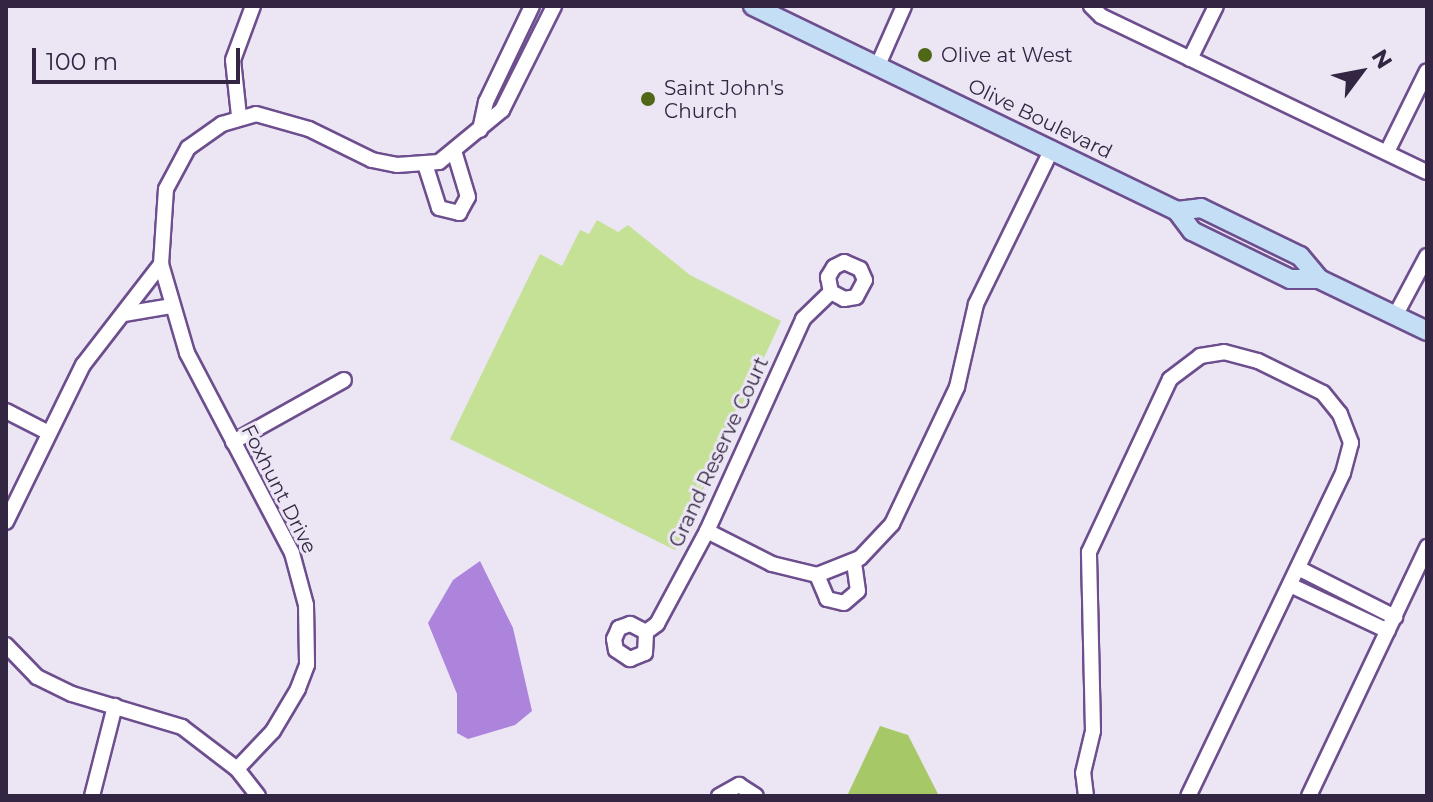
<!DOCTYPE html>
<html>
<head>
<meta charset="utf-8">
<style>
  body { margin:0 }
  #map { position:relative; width:1433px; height:802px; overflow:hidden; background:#ebe5f4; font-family:Montserrat,sans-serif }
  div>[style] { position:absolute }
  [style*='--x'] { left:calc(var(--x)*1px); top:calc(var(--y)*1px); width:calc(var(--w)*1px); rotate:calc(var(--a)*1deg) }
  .green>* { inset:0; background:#c5e196 }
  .forest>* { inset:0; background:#a7c867 }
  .water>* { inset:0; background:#ad84db }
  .roads { filter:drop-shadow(2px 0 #6d4e8e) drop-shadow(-2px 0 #6d4e8e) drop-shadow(0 2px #6d4e8e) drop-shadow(0 -2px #6d4e8e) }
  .minor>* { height:14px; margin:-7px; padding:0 7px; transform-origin:7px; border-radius:7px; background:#fff }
  .major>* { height:18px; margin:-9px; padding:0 9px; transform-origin:9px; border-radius:9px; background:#c4dff5 }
  .dots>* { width:22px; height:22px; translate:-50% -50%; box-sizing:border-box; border:4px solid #ebe5f4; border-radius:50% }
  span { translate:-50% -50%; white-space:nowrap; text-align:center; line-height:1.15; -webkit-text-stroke:6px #ebe5f4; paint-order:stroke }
  .poi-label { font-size:20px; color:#332642 }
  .left { translate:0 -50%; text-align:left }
  .street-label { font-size:20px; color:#332642 }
  .frame { position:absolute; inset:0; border:8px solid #332642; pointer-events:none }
  .north { position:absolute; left:1321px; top:32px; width:80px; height:80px; -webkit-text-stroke:6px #ebe5f4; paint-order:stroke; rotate:58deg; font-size:22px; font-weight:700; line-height:32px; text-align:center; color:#332642 }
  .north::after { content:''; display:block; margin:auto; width:28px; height:36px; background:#332642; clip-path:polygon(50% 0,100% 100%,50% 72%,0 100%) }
  .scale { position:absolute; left:32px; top:48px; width:208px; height:36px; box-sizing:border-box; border:4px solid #332642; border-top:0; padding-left:10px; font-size:24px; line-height:28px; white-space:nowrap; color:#332642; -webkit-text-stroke:6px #ebe5f4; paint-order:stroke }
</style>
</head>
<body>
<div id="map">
  <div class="green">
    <div style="clip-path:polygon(597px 220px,618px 232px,628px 225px,690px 275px,781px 321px,675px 550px,450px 439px,540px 254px,562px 266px,580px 230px,589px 234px)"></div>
  </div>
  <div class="forest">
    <div style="clip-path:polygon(880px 726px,908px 735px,939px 796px,847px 796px)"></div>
  </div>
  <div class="water">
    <div style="clip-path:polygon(480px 561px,513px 628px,532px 711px,515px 725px,468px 739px,457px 733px,457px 694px,428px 623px,453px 580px)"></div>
  </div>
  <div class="roads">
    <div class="minor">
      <div style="--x:1091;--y:6;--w:14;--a:45"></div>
      <div style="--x:1101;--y:16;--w:361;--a:25.6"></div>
      <div style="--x:1190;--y:59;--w:59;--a:-63.9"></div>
      <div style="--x:878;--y:65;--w:64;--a:-66.2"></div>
      <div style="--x:239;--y:116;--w:56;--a:-96.1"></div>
      <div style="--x:233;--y:60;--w:58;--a:-69.7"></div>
      <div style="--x:480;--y:130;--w:29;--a:-78"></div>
      <div style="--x:486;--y:102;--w:106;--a:-64.4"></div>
      <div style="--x:1387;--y:152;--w:90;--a:-63.7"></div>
      <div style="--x:425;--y:164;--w:46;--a:72.3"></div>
      <div style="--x:439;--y:208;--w:21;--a:14"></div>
      <div style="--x:459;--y:213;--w:18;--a:-61"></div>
      <div style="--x:468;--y:197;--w:45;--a:-106.8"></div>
      <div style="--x:161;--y:264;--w:93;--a:73.7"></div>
      <div style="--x:187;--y:353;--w:226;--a:62.3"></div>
      <div style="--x:292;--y:553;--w:54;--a:74.9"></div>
      <div style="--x:306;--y:605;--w:60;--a:89"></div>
      <div style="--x:307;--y:665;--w:26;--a:111"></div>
      <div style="--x:298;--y:689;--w:49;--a:120.8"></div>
      <div style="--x:273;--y:731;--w:52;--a:133.5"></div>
      <div style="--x:124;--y:314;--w:49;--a:-9.5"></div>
      <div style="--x:1395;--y:316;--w:68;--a:-61.9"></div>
      <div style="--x:6;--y:411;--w:48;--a:27.1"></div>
      <div style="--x:233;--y:442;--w:127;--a:-29.2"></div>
      <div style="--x:6;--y:522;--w:175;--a:-63.9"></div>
      <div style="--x:83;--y:365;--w:128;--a:-52.3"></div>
      <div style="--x:161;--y:264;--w:75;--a:-86.2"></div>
      <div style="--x:166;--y:189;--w:47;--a:-61.8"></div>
      <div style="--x:188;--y:148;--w:42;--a:-35.2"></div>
      <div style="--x:222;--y:124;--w:35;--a:-16"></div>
      <div style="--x:256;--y:114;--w:55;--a:15.8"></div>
      <div style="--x:309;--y:129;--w:70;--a:26.2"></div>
      <div style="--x:372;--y:160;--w:25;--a:11"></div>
      <div style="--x:397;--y:165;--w:42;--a:-4.1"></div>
      <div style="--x:439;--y:162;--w:82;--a:-39.5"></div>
      <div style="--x:502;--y:110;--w:116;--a:-63.4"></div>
      <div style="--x:707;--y:531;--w:73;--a:26.9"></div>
      <div style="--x:772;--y:564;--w:46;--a:13.7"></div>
      <div style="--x:817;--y:575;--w:46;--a:-21.6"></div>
      <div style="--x:860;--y:558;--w:47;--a:-46.7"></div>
      <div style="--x:892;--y:524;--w:152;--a:-64.6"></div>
      <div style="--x:957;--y:387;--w:85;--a:-77.1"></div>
      <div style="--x:976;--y:304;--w:173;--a:-63.9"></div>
      <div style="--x:1298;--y:568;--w:109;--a:26.8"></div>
      <div style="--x:817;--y:575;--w:26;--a:67"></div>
      <div style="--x:827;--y:599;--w:17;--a:13"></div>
      <div style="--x:844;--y:603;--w:18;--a:-41"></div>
      <div style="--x:858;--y:591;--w:30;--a:-98"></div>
      <div style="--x:1290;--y:585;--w:108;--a:25.1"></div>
      <div style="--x:646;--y:632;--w:18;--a:-153"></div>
      <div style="--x:630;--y:624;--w:12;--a:160"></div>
      <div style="--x:619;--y:628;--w:12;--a:114"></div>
      <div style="--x:614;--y:639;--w:11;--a:80"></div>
      <div style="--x:616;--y:650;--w:17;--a:33"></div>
      <div style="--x:630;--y:659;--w:16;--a:-22"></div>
      <div style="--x:645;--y:653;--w:21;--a:-87"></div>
      <div style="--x:646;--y:632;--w:14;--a:-36"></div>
      <div style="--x:657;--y:624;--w:106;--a:-61.7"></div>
      <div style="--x:707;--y:531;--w:233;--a:-65.6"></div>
      <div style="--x:803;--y:319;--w:39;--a:-44"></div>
      <div style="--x:831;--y:292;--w:15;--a:28"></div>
      <div style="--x:844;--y:299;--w:12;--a:-9"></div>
      <div style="--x:856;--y:297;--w:19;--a:-62"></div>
      <div style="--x:865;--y:280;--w:12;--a:-114"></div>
      <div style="--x:860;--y:269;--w:17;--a:-156"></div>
      <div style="--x:844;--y:262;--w:11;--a:153"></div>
      <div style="--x:834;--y:267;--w:12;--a:121"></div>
      <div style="--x:828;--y:277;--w:15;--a:79"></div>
      <div style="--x:6;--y:645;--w:45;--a:45.9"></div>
      <div style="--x:37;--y:677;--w:39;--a:26"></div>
      <div style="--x:72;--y:694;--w:115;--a:16.7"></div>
      <div style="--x:182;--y:727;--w:69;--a:37.4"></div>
      <div style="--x:237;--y:769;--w:34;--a:52"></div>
      <div style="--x:92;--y:796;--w:93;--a:-75.7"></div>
      <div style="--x:719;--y:796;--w:23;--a:-29"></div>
      <div style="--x:739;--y:785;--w:20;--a:33"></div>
      <div style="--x:1086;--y:796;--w:23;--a:-97"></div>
      <div style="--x:1083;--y:773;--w:43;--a:-76.6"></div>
      <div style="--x:1093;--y:731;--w:179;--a:-91.3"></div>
      <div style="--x:1089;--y:552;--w:191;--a:-64.9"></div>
      <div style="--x:1170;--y:379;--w:38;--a:-37"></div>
      <div style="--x:1200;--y:356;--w:24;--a:-9"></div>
      <div style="--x:1224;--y:352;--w:35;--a:15"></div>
      <div style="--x:1258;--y:361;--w:72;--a:26.2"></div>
      <div style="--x:1323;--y:393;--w:27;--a:51"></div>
      <div style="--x:1340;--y:414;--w:31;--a:69"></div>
      <div style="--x:1351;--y:443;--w:31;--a:105"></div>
      <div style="--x:1343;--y:473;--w:358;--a:115.6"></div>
      <div style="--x:1309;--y:796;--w:276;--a:-64.6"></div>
    </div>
    <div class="major">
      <div style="--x:753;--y:6;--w:471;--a:25.8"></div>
      <div style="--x:1177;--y:211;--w:25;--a:53"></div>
      <div style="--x:1192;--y:231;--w:109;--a:26.1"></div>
      <div style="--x:1290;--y:279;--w:29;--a:0"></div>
      <div style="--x:1177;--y:211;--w:24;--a:-7"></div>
      <div style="--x:1201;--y:208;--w:110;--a:25.9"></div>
      <div style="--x:1300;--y:256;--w:30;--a:50"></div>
      <div style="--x:1319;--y:279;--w:120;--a:25.7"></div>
    </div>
  </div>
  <div class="dots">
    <div style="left:925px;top:55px;background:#4f6717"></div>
    <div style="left:648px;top:99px;background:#4f6717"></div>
  </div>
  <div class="poi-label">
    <span class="left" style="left:941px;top:55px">Olive at West</span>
    <span class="left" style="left:664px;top:100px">Saint John's<br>Church</span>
  </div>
  <div class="street-label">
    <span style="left:1040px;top:119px;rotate:26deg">Olive Boulevard</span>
    <span style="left:719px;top:452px;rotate:-65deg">Grand Reserve Court</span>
    <span style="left:279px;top:489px;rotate:63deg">Foxhunt Drive</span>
  </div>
  <div class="frame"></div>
  <div class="north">N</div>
  <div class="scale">100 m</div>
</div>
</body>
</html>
